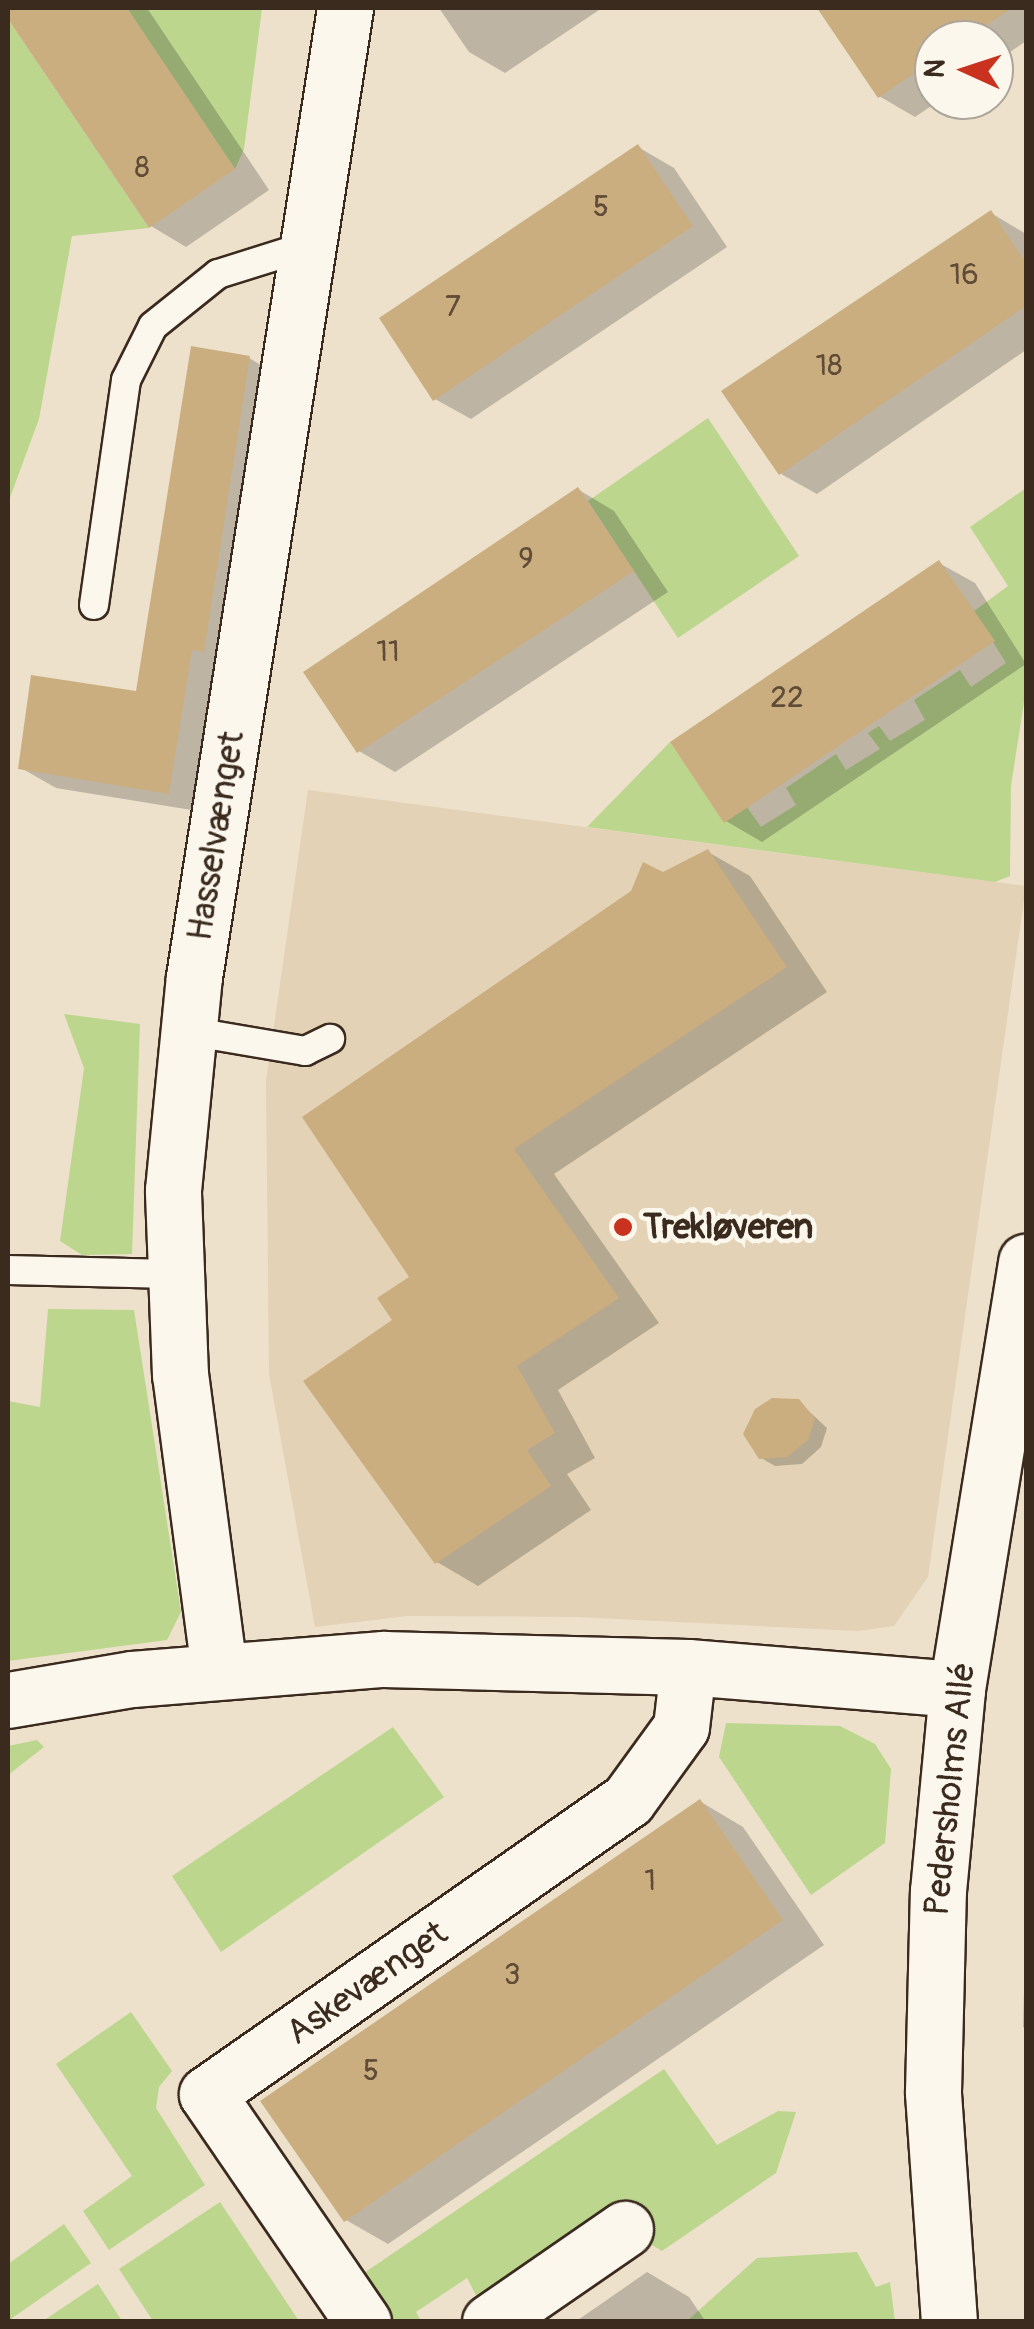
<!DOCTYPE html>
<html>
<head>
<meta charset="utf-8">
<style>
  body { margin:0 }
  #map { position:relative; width:1034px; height:2329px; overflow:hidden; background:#ede1cc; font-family:Pangolin,sans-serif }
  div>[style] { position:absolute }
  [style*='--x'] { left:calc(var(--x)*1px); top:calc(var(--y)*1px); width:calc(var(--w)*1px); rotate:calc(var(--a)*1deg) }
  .built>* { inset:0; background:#e3d2b5 }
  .green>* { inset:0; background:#bcd68e }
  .shadow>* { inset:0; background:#0003 }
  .building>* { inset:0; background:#cbae80 }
  .roads { filter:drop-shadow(2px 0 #3b2a1e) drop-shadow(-2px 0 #3b2a1e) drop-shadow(0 2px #3b2a1e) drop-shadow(0 -2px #3b2a1e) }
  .lane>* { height:28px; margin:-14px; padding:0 14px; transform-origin:14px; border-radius:14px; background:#fbf7ec }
  .street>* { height:55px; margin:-27.5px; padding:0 27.5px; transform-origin:27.5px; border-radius:27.5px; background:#fbf7ec }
  .secondary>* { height:55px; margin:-27.5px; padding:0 27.5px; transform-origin:27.5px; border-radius:27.5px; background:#fbf7ec }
  .dots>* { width:28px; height:28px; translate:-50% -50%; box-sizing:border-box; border:5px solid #fbf7ec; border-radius:50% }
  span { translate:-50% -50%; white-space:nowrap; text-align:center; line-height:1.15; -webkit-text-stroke:9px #fbf7ec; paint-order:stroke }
  .number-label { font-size:30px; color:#5f4b36 }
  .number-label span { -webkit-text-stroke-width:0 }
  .street-label { font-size:35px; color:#3b2a1e }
  .poi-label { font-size:35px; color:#3b2a1e; font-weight:700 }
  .left { translate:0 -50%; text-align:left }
  .frame { position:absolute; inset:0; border:10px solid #3b2a1e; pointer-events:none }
  .north { position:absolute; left:914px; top:20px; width:100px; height:100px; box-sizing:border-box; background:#fbf7ec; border:2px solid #aea59a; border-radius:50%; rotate:273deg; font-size:28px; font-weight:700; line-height:40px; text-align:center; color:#3b2a1e }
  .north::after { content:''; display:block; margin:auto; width:35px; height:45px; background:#c8321e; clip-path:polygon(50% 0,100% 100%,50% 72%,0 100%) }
</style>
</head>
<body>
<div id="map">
  <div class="built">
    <div style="clip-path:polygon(308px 790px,1026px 886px,928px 1577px,894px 1626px,858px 1631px,576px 1617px,408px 1616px,315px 1627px,269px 1374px,266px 1081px)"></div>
  </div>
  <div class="green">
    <div style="clip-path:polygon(127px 8px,262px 8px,244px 149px,235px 169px)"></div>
    <div style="clip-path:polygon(8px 19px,149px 228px,72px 236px,39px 419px,8px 503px)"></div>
    <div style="clip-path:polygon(708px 418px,799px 556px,678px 638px,588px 501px)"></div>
    <div style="clip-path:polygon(1026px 488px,1026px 689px,1011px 786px,1010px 876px,995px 882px,587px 827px,670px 742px,724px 822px,747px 807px,761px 827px,796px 805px,786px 788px,836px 754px,846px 770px,880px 749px,868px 733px,879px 726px,890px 741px,925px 720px,914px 700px,960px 670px,971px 687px,1006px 663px,974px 611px,1008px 586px,970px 527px)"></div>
    <div style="clip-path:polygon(64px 1014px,140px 1024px,132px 1254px,82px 1255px,60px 1241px,84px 1068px)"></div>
    <div style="clip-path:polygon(48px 1309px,134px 1310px,181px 1612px,167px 1640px,8px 1661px,8px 1401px,40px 1407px)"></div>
    <div style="clip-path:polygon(726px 1723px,840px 1726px,875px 1744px,891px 1769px,885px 1843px,811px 1895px,719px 1757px)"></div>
    <div style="clip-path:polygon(393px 1727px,444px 1797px,221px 1952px,172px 1876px)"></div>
    <div style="clip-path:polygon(37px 1740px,44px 1747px,8px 1775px,8px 1746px)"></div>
    <div style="clip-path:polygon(131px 2012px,172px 2071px,159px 2087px,156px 2108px,205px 2185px,109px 2250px,83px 2211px,132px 2176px,56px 2064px)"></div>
    <div style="clip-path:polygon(664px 2069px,717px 2145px,778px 2111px,796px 2112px,776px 2173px,662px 2251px,625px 2229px,480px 2303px,467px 2278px,416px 2312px,421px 2321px,394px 2321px,361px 2275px)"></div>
    <div style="clip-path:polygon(220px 2202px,299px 2321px,153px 2321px,119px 2269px)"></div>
    <div style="clip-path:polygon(64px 2224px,91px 2263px,8px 2321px,8px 2264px)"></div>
    <div style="clip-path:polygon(857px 2252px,876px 2287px,890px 2282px,895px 2321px,687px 2321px,757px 2258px)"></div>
    <div style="clip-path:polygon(98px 2284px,122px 2321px,43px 2321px)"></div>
  </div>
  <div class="shadow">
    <div style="clip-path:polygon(8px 8px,147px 8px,269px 190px,186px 247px,151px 226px)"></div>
    <div style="clip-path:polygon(439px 8px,602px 8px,505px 73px,469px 52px)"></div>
    <div style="clip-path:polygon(841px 8px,1026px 8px,1026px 41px,994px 63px,994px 40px,934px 40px,934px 100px,940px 100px,915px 117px,879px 96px,827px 17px)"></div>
    <div style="clip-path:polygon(638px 147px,674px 168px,727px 247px,471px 419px,435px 399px)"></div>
    <div style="clip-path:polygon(991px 213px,1026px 234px,1026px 350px,817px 494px,781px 474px)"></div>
    <div style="clip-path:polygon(249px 358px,285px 379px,204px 812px,56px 788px,21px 768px,138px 694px)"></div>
    <div style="clip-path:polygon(579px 490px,614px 511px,668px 592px,395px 772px,359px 751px)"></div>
    <div style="clip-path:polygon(939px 563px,975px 583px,1026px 664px,762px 842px,726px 821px)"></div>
    <div style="clip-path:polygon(708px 852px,750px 876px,827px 992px,554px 1174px,659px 1323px,558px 1390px,595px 1458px,567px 1474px,591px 1510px,478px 1586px,437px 1562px,396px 1321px,413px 1277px,663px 874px)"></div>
    <div style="clip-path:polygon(798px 1401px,827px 1428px,821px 1447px,802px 1464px,775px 1466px,761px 1458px)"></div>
    <div style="clip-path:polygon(701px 1802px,743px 1827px,824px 1945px,388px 2244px,346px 2220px)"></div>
    <div style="clip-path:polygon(1026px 1916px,1026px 2029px,1023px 2027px)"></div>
    <div style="clip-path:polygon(647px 2272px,689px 2297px,706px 2322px,575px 2322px)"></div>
  </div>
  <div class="building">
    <div style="clip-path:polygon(8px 8px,127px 8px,235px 169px,149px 228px,8px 19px)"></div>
    <div style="clip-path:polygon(817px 8px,1012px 8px,964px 40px,934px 40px,934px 60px,878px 98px)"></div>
    <div style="clip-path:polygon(638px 144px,693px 226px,433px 401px,379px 318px)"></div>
    <div style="clip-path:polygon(991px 210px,1026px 263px,1026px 306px,779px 475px,721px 391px)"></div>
    <div style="clip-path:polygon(191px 346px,250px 356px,204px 652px,192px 650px,169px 794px,18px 769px,31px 675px,136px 691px)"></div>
    <div style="clip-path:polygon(578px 487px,634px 571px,357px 753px,303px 672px)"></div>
    <div style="clip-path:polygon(939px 560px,995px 641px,724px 823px,670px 742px)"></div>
    <div style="clip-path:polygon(708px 849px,787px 967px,514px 1149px,619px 1298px,517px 1366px,555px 1433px,527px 1450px,551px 1486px,435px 1564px,303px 1381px,392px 1320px,377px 1298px,409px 1277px,302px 1117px,631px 891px,643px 862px,663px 872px)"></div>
    <div style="clip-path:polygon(772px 1398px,799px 1399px,815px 1419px,808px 1440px,787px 1457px,759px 1459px,743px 1434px,755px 1409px)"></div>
    <div style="clip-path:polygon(700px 1799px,783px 1920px,344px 2222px,260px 2101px)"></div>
  </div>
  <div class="roads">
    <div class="lane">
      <div style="--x:94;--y:605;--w:227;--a:-81.9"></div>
      <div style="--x:126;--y:380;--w:60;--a:-63.4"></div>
      <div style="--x:153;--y:326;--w:83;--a:-38.7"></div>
      <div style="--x:218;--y:274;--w:93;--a:-17.5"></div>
      <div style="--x:188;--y:1031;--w:119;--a:9.7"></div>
      <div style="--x:305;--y:1051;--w:28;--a:-26"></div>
      <div style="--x:8;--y:1270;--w:169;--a:1.4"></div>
    </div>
    <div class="street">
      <div style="--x:219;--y:1670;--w:298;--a:-97.5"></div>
      <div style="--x:180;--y:1375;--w:185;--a:-92.2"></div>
      <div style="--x:173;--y:1190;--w:214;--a:-84.4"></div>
      <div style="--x:194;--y:977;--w:981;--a:-81.14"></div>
      <div style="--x:8;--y:1700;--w:126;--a:-9.6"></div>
      <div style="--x:132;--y:1679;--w:252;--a:-4.6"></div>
      <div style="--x:383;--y:1659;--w:305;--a:1.5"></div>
      <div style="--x:688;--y:1667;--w:270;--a:4.7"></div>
      <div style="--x:363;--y:2322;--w:276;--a:-124.4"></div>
      <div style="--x:207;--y:2094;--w:513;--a:-34.93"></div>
      <div style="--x:628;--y:1800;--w:90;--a:-54"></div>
      <div style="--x:681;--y:1727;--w:60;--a:-83.3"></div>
      <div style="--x:490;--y:2322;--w:164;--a:-34.6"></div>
    </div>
    <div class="secondary">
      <div style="--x:949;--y:2322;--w:231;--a:-94"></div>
      <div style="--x:933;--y:2092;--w:201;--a:-88.6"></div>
      <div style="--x:938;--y:1891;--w:203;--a:-84.6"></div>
      <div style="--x:957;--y:1689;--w:433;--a:-80.8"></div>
    </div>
  </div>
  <div class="dots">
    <div style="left:623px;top:1227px;background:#c8321e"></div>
  </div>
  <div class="number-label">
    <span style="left:142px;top:168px">8</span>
    <span style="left:601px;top:207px">5</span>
    <span style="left:964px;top:275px">16</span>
    <span style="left:453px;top:307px">7</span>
    <span style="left:829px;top:366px">18</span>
    <span style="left:526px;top:559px">9</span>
    <span style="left:388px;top:652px">11</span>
    <span style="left:787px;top:698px">22</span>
    <span style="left:650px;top:1881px">1</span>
    <span style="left:512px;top:1975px">3</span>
    <span style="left:371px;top:2071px">5</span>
  </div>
  <div class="street-label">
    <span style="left:216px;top:836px;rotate:-81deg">Hasselvænget</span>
    <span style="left:950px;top:1789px;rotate:-84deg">Pedersholms Allé</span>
    <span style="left:367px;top:1983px;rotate:-35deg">Askevænget</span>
  </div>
  <div class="poi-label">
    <span class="left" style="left:643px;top:1227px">Trekløveren</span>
  </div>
  <div class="frame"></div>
  <div class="north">N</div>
</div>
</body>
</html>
